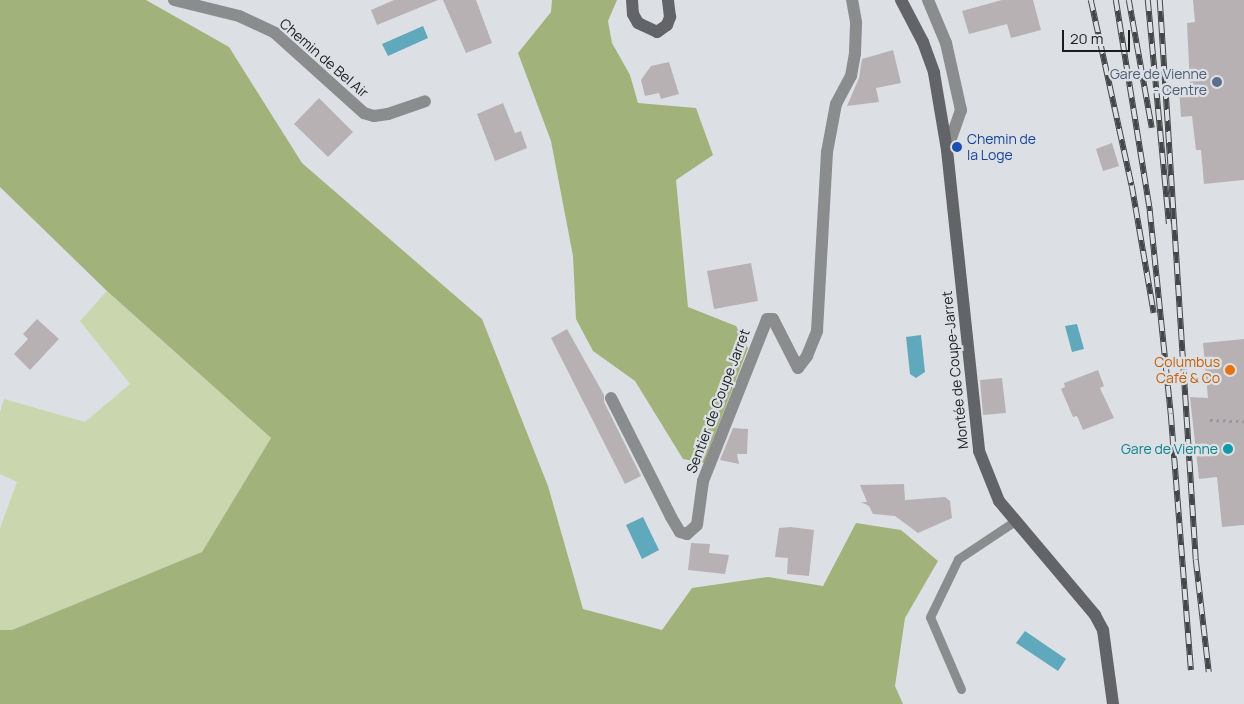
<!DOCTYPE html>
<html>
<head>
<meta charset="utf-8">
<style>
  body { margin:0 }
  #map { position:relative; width:1244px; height:704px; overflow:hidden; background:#dce0e5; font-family:Manrope,sans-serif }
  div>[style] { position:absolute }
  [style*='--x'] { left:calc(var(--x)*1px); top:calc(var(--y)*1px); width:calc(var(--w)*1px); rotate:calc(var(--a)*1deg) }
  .green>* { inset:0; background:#c9d6ae }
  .forest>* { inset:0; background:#a2b27b }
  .water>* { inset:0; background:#60a8bb }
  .building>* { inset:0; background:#b8b1b3 }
  .path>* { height:3px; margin-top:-1.5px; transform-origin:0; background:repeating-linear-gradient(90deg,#95989c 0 2.5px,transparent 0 6.5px) }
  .lane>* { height:9px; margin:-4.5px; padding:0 4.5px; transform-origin:4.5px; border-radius:4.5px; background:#8b8c8e }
  .street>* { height:12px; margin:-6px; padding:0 6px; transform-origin:6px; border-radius:6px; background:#8b8c8e }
  .secondary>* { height:12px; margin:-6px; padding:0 6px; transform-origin:6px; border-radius:6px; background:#636468 }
  .rail>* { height:5.5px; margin-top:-2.75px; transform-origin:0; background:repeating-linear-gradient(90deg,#dce0e5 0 11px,#444648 0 22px); box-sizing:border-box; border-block:1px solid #444648 }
  .dots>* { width:14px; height:14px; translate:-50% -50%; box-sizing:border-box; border:2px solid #dce0e5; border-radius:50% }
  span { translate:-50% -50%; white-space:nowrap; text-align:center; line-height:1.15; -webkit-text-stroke:4.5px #dce0e5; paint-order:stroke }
  .street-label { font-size:14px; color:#1a1c1d }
  .service-label { font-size:14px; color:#4e5e75 }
  .right { translate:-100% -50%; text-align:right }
  .transit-label { font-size:14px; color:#164399 }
  .left { translate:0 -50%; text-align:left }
  .food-label { font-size:14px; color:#c56008 }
  .culture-label { font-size:14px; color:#0d838f }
  .scale { position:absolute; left:1062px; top:30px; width:68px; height:22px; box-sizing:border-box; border:2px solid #1a1c1d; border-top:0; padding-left:6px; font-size:15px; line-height:18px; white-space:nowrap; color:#1a1c1d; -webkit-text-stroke:4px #dce0e5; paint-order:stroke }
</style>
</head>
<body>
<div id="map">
  <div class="green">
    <div style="clip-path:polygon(107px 291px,271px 438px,202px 552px,12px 630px,0 630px,0 528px,17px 482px,0 474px,0 412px,4px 399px,85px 422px,130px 384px,80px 321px)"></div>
  </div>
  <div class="forest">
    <div style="clip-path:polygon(0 0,146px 0,229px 47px,302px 163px,482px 319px,548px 486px,583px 609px,662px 630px,692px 588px,768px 577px,823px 586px,856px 523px,901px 530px,938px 561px,905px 618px,895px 686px,903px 704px,0 704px,0 630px,12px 630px,202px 552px,271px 438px,107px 291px,0 187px)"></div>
    <div style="clip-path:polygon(552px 0,617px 0,608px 21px,612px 43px,630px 75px,638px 103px,696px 108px,713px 155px,676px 180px,688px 307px,736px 326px,748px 348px,704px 463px,683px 459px,635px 381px,593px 351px,576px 319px,573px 256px,551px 141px,518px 53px,551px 12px)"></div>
  </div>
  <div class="water">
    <div style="clip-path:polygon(423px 26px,428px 38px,388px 56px,382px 44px)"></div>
    <div style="clip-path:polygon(1077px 324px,1084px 349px,1072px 352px,1065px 326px)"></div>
    <div style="clip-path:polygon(921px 335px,925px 372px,916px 378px,910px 374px,906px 337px)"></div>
    <div style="clip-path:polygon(643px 517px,659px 550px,642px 559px,626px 525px)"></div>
    <div style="clip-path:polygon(1025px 631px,1066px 659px,1058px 671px,1016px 643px)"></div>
  </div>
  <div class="building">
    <div style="clip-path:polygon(394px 0,438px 0,377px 25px,371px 10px)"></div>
    <div style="clip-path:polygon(443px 0,476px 0,492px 43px,466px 53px)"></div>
    <div style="clip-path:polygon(1002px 0,1033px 0,1041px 30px,1011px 38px,1007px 24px,969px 34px,962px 11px)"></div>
    <div style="clip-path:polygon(1193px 0,1244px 0,1244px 180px,1204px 184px,1201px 150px,1196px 150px,1192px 116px,1181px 117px,1179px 89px,1190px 87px,1187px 23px,1195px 22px)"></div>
    <div style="clip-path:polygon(893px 50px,901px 83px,876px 88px,879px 102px,847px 106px,859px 78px,862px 59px)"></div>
    <div style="clip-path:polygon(669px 62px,679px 94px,661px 99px,659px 93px,645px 96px,641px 80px,651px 66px)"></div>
    <div style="clip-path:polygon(319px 98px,353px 132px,328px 157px,294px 124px)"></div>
    <div style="clip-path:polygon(503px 103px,515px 133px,521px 131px,527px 148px,495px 161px,477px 114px)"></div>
    <div style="clip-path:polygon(1112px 143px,1119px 166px,1103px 171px,1096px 149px)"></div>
    <div style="clip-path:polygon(751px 263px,758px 301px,714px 309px,707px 271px)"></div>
    <div style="clip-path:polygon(37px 319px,59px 339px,30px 370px,14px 354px,28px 339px,23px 334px)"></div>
    <div style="clip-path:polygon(567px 329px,604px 395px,604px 402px,641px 476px,625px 484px,551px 338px)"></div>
    <div style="clip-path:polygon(1244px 339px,1244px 525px,1222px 527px,1217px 477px,1199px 479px,1190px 397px,1208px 398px,1203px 343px)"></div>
    <div style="clip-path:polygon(1098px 370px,1104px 386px,1100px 388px,1114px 418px,1083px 430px,1077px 416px,1073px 417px,1061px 389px,1065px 387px,1064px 383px)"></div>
    <div style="clip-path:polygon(1002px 378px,1006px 413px,983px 415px,980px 380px)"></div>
    <div style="clip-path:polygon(733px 428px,748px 429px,747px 454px,737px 454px,739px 464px,720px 460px)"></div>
    <div style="clip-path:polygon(904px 484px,905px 500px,945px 497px,950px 501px,952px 518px,918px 533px,895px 516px,873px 514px,869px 506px,861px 502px,867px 502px,860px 485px)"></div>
    <div style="clip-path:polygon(791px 527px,814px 530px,809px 576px,787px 574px,788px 558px,775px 557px,779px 528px)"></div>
    <div style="clip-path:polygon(691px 543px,710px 544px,709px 553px,729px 555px,725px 574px,688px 570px)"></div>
  </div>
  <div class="path">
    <div style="--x:1210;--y:420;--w:34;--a:2"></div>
  </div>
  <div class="lane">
    <div style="--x:961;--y:689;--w:78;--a:-113.3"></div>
    <div style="--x:930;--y:617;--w:64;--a:-64.2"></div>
    <div style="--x:958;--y:559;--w:69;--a:-33.7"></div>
  </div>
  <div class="street">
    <div style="--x:174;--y:0;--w:67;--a:13.8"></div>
    <div style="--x:239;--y:16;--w:40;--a:25"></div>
    <div style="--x:275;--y:33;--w:120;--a:42"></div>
    <div style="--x:364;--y:113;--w:10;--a:17"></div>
    <div style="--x:374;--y:116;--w:14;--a:-8"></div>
    <div style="--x:388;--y:114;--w:39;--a:-19"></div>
    <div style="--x:928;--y:0;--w:47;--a:67.3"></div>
    <div style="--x:946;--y:43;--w:69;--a:77.4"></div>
    <div style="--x:961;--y:110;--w:42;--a:109.3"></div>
    <div style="--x:611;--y:398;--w:133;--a:63.2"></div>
    <div style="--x:671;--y:517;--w:17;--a:59"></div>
    <div style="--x:680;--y:532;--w:7;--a:16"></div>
    <div style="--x:687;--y:534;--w:13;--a:-42"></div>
    <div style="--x:697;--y:525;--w:44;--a:-82.2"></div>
    <div style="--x:703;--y:481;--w:174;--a:-68.4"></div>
    <div style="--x:767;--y:319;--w:6;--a:0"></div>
    <div style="--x:773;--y:319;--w:55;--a:63"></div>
    <div style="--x:798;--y:368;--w:15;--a:-53"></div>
    <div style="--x:807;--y:356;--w:27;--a:-68"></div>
    <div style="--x:817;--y:331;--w:179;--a:-86.8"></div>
    <div style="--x:827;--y:152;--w:49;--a:-79.4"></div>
    <div style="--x:836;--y:104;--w:32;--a:-62"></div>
    <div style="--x:851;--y:76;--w:23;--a:-80"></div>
    <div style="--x:855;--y:53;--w:31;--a:-88"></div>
    <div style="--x:856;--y:22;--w:22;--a:-100"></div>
  </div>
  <div class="secondary">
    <div style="--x:632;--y:0;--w:14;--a:86"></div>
    <div style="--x:633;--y:14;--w:10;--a:61"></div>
    <div style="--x:638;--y:23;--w:21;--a:25"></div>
    <div style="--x:657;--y:32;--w:12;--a:-35"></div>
    <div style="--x:667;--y:25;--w:9;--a:-69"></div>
    <div style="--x:670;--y:17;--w:17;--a:-97"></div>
    <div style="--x:901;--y:0;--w:47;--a:62.4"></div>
    <div style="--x:923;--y:42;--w:33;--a:70"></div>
    <div style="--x:934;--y:73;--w:78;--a:80.4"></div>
    <div style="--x:947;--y:150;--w:303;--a:83.9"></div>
    <div style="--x:979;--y:451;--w:54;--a:68.2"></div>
    <div style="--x:999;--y:501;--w:149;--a:49.9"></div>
    <div style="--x:1095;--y:615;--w:17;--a:62"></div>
    <div style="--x:1103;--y:630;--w:75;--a:82.3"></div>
  </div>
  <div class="rail">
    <div style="--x:1091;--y:0;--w:190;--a:77.6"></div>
    <div style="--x:1132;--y:186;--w:129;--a:80.2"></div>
    <div style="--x:1116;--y:0;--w:214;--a:80.8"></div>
    <div style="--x:1150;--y:211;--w:204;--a:84.1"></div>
    <div style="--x:1171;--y:414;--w:257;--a:85.5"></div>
    <div style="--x:1129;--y:0;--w:130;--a:79.8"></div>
    <div style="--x:1148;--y:0;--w:225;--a:84.6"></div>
    <div style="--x:1160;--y:0;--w:561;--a:86.32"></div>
    <div style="--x:1196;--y:560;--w:113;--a:83.4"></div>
  </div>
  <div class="dots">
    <div style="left:1217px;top:82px;background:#5c6f8a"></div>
    <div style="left:957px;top:147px;background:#1a4fb4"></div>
    <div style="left:1230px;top:370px;background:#e8710a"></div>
    <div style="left:1228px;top:449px;background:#0f9aa8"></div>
  </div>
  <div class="street-label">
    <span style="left:324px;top:58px;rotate:41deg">Chemin de Bel Air</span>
    <span style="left:955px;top:370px;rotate:-96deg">Montée de Coupe-Jarret</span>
    <span style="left:718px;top:401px;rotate:-69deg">Sentier de Coupe Jarret</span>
  </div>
  <div class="service-label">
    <span class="right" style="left:1207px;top:82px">Gare de Vienne<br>- Centre</span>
  </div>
  <div class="transit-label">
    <span class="left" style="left:967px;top:147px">Chemin de<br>la Loge</span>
  </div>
  <div class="food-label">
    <span class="right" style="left:1220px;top:370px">Columbus<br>Café &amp; Co</span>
  </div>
  <div class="culture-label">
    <span class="right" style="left:1218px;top:449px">Gare de Vienne</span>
  </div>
  <div class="scale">20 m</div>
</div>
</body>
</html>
